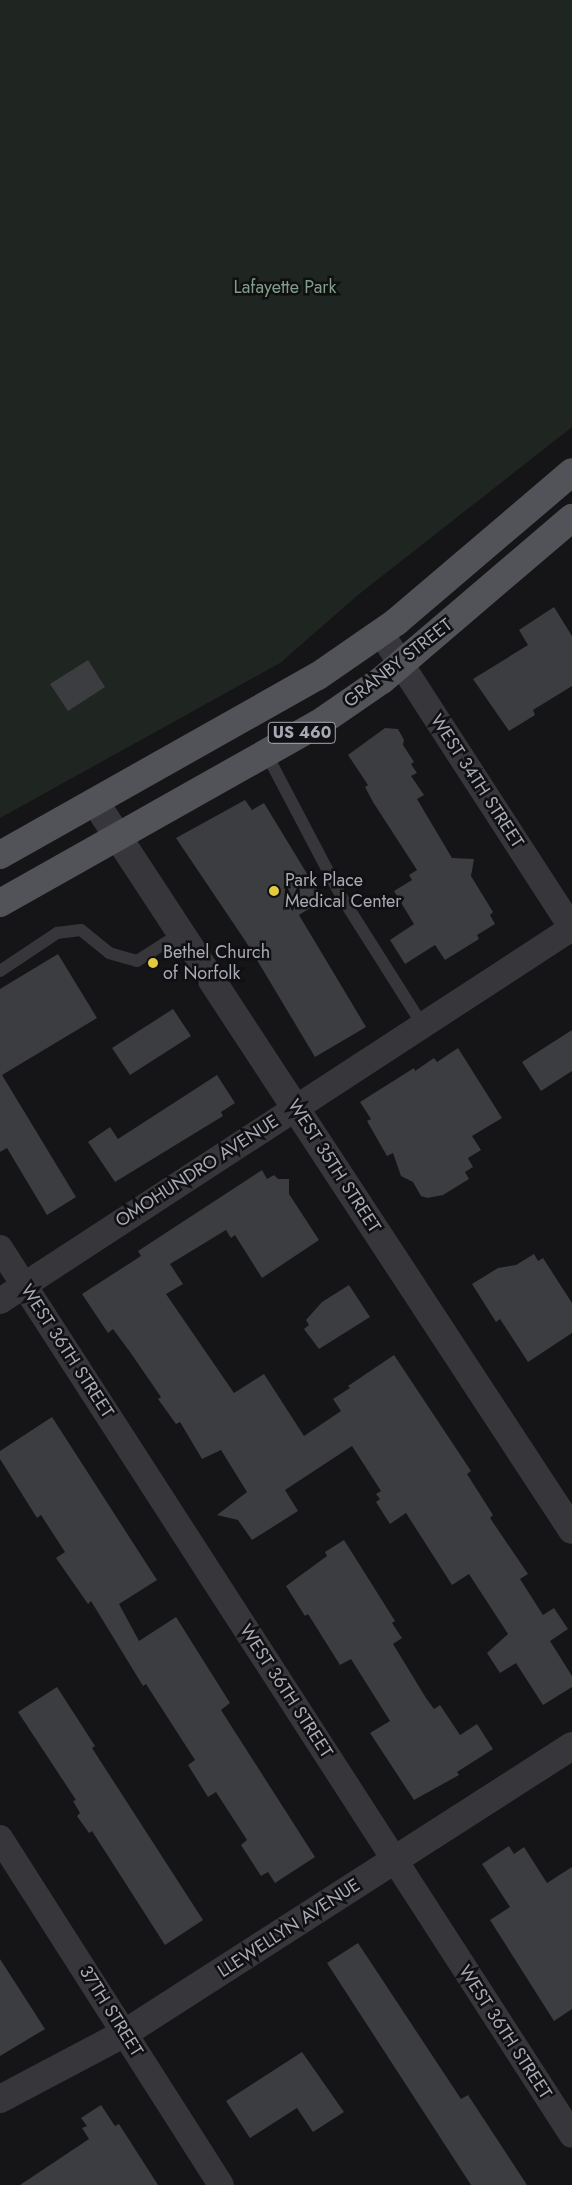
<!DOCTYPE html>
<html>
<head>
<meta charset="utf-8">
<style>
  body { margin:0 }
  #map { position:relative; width:572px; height:2185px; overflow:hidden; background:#151416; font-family:Jost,sans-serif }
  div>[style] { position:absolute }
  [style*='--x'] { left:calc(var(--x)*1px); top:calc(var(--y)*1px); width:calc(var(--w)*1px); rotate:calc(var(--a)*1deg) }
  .green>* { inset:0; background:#1f2621 }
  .building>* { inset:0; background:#3c3d40 }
  .service>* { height:12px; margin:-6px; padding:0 6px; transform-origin:6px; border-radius:6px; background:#36363b }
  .minor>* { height:26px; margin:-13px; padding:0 13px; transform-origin:13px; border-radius:13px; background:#36363b }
  .tertiary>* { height:28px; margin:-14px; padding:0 14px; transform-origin:14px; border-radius:14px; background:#36363b }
  .primary>* { height:28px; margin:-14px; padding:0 14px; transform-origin:14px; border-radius:14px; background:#525259 }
  .dots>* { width:14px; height:14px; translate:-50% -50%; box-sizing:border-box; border:2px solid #100f11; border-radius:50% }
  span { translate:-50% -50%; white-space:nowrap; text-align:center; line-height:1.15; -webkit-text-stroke:5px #100f11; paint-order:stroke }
  .shield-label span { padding:1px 4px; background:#100f11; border:1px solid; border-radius:4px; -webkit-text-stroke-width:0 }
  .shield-label { font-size:16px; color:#a7a9b5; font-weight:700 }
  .park-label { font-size:18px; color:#809f88 }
  .street-label { font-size:18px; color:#a7a9b5 }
  .poi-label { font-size:18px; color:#a7a9b5 }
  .left { translate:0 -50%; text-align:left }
</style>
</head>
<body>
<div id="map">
  <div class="green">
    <div style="clip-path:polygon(0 0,572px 0,572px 427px,358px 595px,280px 663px,0 818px)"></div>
  </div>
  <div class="building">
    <div style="clip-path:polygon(554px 607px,572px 636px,572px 686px,533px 710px,535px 715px,509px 731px,473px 679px,528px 645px,519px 630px)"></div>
    <div style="clip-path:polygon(88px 660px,105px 687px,68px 711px,50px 684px)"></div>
    <div style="clip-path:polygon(385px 728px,398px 729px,404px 740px,403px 745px,414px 762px,411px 764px,417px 773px,411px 776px,424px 795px,417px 799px,452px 858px,474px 859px,471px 876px,493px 912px,490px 915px,495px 924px,477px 935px,479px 939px,445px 960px,435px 945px,405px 964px,390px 940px,414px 924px,394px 891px,412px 880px,409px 875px,417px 870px,373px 802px,365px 787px,368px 785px,348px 755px)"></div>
    <div style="clip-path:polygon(245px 800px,252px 810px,264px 803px,323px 900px,299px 915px,366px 1027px,315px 1057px,248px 945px,176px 838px)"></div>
    <div style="clip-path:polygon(58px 954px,97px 1018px,2px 1075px,76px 1197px,47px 1215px,7px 1148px,0 1152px,0 989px)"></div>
    <div style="clip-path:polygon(173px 1009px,191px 1036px,130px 1075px,112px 1048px)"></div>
    <div style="clip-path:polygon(572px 1030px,572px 1071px,541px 1091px,522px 1062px)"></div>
    <div style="clip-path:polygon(458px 1048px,502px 1118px,472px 1136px,481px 1150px,468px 1158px,473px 1167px,465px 1172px,469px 1179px,443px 1195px,427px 1198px,421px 1196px,413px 1182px,401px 1176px,393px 1153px,387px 1156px,367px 1121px,371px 1119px,360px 1102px,414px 1068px,415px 1071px,434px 1058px,437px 1062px)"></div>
    <div style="clip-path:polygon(217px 1075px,235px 1103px,221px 1112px,223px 1116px,115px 1182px,88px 1142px,110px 1127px,118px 1139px)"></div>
    <div style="clip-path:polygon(262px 1170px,267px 1179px,274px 1175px,278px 1179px,289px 1179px,289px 1194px,319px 1240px,262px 1278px,235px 1235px,231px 1238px,226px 1230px,170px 1264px,183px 1284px,166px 1294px,234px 1393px,264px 1374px,304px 1436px,341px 1411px,333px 1399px,350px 1388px,348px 1386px,394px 1355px,471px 1471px,467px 1474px,493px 1515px,490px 1518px,528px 1574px,520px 1579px,543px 1615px,554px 1608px,568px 1629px,550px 1641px,572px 1676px,572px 1687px,543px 1705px,516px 1663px,500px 1673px,487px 1653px,508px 1634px,469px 1574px,452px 1585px,406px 1513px,390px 1524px,376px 1502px,380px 1499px,376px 1494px,381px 1491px,352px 1446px,285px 1490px,298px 1511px,252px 1540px,238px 1520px,217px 1515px,247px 1492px,221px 1450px,202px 1459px,180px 1422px,176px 1424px,158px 1399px,161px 1397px,130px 1352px,113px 1329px,108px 1333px,82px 1294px,141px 1256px,138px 1251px)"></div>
    <div style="clip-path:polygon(534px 1254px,538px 1261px,543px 1258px,572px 1303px,572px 1333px,528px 1362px,500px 1319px,496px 1322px,472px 1284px,498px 1268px,516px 1265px)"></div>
    <div style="clip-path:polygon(349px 1285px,370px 1317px,319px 1349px,304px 1329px,309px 1325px,306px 1320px,322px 1302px)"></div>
    <div style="clip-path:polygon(52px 1417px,157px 1580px,119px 1604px,139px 1641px,176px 1617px,230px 1703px,221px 1710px,315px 1857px,275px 1883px,268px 1872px,261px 1876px,241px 1845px,247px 1840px,216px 1792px,208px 1797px,188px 1765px,195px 1760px,146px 1684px,143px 1686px,91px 1601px,88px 1604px,56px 1558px,65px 1552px,41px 1515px,37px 1518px,0 1459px,0 1451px)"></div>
    <div style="clip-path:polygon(344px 1540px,395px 1621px,392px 1623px,402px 1638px,393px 1644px,426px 1698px,434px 1709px,440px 1705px,460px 1735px,477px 1724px,493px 1749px,457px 1772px,459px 1775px,414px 1800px,370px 1733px,390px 1721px,351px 1659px,340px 1665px,308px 1614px,305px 1616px,286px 1586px,327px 1556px,325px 1552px)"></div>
    <div style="clip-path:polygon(57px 1687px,95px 1746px,92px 1748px,203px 1920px,165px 1945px,92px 1831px,89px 1833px,77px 1816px,80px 1813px,73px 1801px,76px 1800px,18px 1712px)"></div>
    <div style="clip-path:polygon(509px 1846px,514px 1854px,524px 1847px,547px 1883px,572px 1867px,572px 2009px,554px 2021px,490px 1920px,510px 1907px,482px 1864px)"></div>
    <div style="clip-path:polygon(358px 1943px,461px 2099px,468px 2095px,527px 2185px,471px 2185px,327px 1963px)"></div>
    <div style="clip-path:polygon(0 1959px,45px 2029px,0 2056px)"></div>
    <div style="clip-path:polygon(302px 2052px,344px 2112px,313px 2132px,297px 2108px,250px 2138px,226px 2101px)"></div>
    <div style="clip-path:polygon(101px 2105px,115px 2126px,119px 2124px,158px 2185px,20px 2185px,89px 2139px,82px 2128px,87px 2126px,81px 2118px)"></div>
  </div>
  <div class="service">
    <div style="--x:266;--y:753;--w:161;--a:62.3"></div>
    <div style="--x:341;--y:896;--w:151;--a:57.7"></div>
    <div style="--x:0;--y:971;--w:69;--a:-33.7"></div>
    <div style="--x:57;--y:933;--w:24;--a:-7"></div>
    <div style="--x:81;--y:930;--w:36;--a:39"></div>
    <div style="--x:109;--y:953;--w:29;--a:16"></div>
    <div style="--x:137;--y:961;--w:52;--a:-32.5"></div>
  </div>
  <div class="minor">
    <div style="--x:381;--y:633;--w:351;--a:57.1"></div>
    <div style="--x:0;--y:1248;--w:1055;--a:57.18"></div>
    <div style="--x:0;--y:1301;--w:683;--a:-33.11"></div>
    <div style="--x:0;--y:1838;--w:411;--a:57.5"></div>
  </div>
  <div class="tertiary">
    <div style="--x:95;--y:802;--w:870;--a:56.77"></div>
    <div style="--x:0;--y:2099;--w:141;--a:-27.8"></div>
    <div style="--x:125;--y:2033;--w:531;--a:-32.7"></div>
  </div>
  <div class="primary">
    <div style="--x:0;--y:855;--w:365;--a:-29.4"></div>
    <div style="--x:318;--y:676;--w:95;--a:-34.7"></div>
    <div style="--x:396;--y:622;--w:231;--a:-40.4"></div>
    <div style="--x:0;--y:903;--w:365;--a:-29.4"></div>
    <div style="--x:318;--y:724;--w:78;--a:-34.5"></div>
    <div style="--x:382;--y:680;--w:250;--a:-40.5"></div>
  </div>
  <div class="dots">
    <div style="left:274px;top:891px;background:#e3cb40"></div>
    <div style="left:153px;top:963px;background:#e3cb40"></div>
  </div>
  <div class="shield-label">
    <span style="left:302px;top:733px">US 460</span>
  </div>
  <div class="park-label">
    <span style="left:285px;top:287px">Lafayette Park</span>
  </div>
  <div class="street-label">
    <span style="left:398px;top:663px;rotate:-38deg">GRANBY STREET</span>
    <span style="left:477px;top:781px;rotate:57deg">WEST 34TH STREET</span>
    <span style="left:334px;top:1166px;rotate:57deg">WEST 35TH STREET</span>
    <span style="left:197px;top:1171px;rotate:-33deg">OMOHUNDRO AVENUE</span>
    <span style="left:67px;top:1351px;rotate:57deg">WEST 36TH STREET</span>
    <span style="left:286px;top:1691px;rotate:57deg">WEST 36TH STREET</span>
    <span style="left:289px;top:1928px;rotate:-33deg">LLEWELLYN AVENUE</span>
    <span style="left:111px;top:2011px;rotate:58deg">37TH STREET</span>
    <span style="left:505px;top:2032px;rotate:57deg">WEST 36TH STREET</span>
  </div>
  <div class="poi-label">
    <span class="left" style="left:285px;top:891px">Park Place<br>Medical Center</span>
    <span class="left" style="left:163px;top:963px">Bethel Church<br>of Norfolk</span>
  </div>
</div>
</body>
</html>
